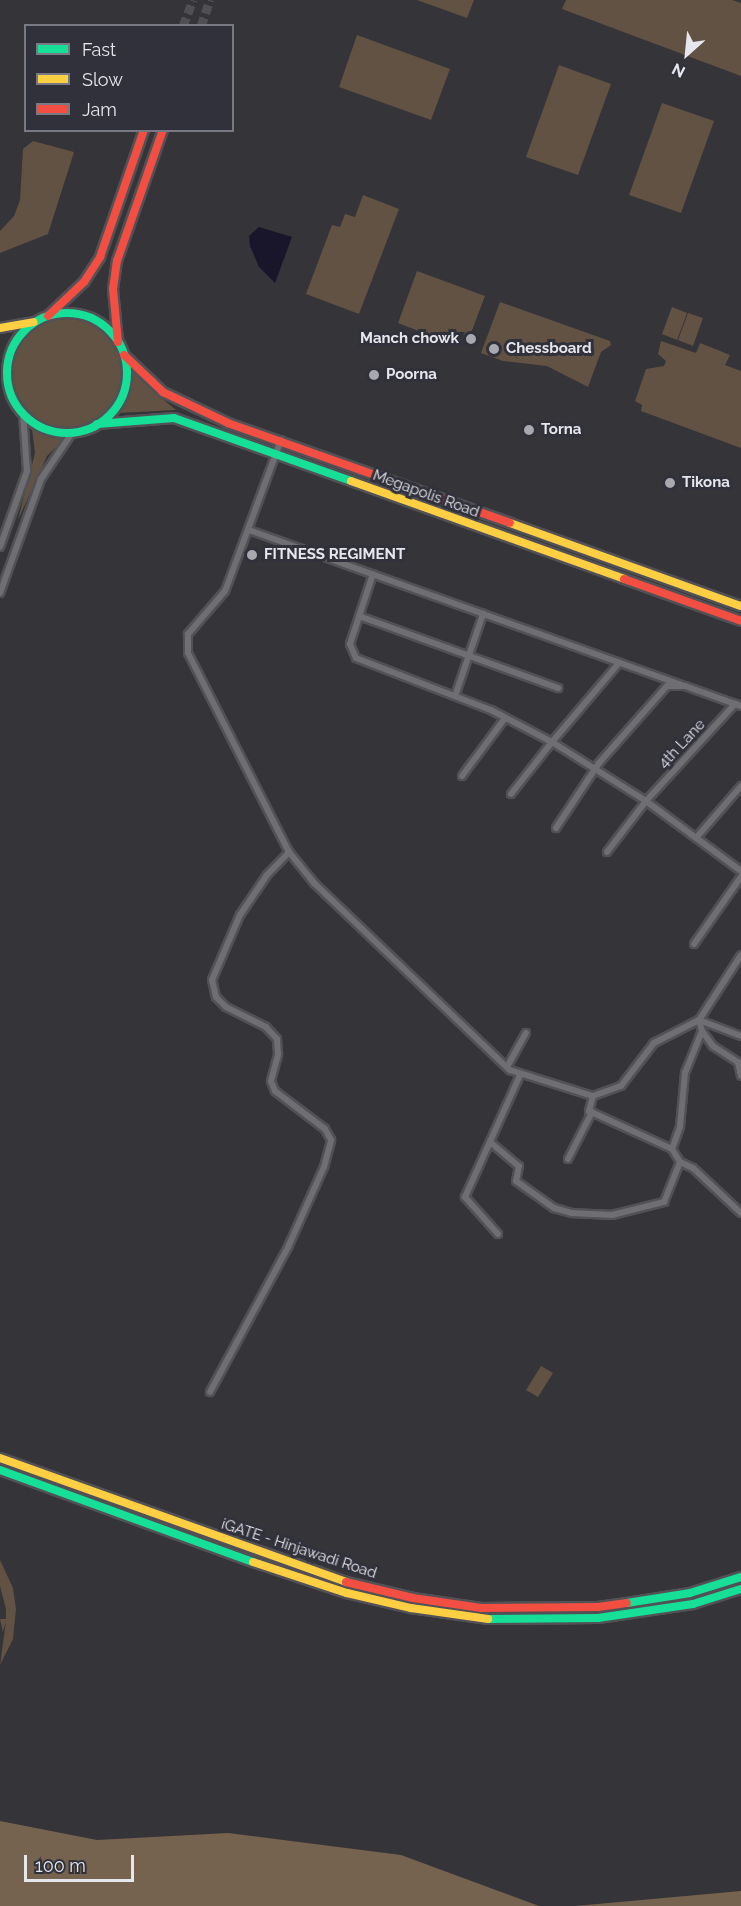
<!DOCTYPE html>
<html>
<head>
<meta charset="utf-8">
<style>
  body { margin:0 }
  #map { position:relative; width:741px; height:1906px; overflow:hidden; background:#343439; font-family:Raleway,sans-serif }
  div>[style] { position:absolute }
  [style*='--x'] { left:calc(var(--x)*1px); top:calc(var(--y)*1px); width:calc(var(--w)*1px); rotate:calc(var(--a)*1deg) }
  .green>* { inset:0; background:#625243 }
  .round { border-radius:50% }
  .forest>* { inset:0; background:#75624f }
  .water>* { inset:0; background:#19162b }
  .primary-tunnel>* { height:9px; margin-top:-4.5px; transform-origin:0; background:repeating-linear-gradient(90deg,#4f4f54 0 9px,transparent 0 13.5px) }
  .roads { filter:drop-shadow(2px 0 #515156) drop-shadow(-2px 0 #515156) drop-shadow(0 2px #515156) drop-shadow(0 -2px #515156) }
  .street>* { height:6px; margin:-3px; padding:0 3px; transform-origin:3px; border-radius:3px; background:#6e6e73 }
  .fast>* { height:8px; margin:-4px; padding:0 4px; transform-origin:4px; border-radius:4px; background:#16e098 }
  .fast>.ring { margin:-4px; padding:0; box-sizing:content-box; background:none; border:8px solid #16e098; border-radius:50% }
  .slow>* { height:8px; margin:-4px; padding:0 4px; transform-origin:4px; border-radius:4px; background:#ffcf43 }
  .jam>* { height:8px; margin:-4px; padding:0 4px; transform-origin:4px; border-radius:4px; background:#f24e42 }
  .dots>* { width:16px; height:16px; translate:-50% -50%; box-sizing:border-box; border:3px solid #31313c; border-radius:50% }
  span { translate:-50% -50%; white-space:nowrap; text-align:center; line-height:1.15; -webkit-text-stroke:6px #31313c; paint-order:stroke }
  .poi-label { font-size:15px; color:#e6e6ed; font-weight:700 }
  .right { translate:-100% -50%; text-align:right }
  .left { translate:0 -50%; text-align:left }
  .street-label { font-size:15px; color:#e6e6ed }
  .legend { position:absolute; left:24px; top:24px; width:210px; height:108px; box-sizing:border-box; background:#31313c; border:2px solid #797983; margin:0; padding:8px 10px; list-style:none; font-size:18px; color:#e6e6ed }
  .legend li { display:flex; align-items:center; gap:12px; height:30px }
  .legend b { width:30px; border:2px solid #797983 }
  .north { position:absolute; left:657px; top:24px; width:60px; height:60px; -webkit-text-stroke:4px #31313c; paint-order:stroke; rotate:207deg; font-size:16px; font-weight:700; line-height:24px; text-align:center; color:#e6e6ed }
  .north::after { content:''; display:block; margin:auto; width:21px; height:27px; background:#e6e6ed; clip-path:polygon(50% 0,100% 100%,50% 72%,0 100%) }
  .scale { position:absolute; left:24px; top:1855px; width:110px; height:27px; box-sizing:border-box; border:3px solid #e6e6ed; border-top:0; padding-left:8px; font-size:18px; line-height:21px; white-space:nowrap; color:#e6e6ed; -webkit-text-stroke:4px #31313c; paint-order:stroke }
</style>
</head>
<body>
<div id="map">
  <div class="green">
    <div style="clip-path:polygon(417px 0,474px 0,467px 18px)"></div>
    <div style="clip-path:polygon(566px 0,732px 0,741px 3px,741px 76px,562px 9px)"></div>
    <div style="clip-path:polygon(357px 35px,450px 69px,431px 120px,339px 87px)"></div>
    <div style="clip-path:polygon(559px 65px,611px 84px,578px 175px,526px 157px)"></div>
    <div style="clip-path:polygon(662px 103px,714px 121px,681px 213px,629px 195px)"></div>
    <div style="clip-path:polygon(33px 141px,74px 152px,48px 234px,0 253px,0 231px,14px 216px,20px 200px,23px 149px)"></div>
    <div style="clip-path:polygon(363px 195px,399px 209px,359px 314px,306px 294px,332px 225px,340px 227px,345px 214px,355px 217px)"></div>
    <div style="clip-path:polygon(417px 271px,485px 296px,471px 333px,459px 336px,455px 345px,398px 323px)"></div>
    <div style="clip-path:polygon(500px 302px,610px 341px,611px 345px,601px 352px,588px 387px,547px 366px,503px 361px,481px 353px)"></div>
    <div style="clip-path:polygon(672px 307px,687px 313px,677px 340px,662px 334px)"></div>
    <div style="clip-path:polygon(688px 313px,703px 318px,693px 346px,678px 340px)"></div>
    <div class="round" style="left:13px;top:319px;width:108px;height:108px"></div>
    <div style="clip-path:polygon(661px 341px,696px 353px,700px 343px,730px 355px,725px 365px,741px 371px,741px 448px,641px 411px,642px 405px,635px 401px,646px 369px,664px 366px,666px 361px,658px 354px)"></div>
    <div style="clip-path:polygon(133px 371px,154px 392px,176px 410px,118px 413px,129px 393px)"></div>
    <div style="clip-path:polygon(32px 429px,64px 439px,47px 456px,18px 520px,35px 453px)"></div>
    <div style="clip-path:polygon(541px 1366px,553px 1373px,538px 1397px,526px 1390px)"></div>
    <div style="clip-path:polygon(0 1560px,13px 1588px,16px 1609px,13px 1639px,0 1665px,6px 1621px,3px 1632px,0 1619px,6px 1619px,6px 1609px,0 1586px)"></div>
  </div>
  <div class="forest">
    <div style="clip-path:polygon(0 1821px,97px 1840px,228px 1833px,401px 1855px,539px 1906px,0 1906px)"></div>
    <div style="clip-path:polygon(741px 1891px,741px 1906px,575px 1906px)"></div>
  </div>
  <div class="water">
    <div style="clip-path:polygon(259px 227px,292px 237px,275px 283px,259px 267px,250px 246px,249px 236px)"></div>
  </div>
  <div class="primary-tunnel">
    <div style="--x:183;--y:26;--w:28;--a:-69"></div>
    <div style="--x:201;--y:26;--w:28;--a:-71"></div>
  </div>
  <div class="roads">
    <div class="street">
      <div style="--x:281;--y:440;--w:161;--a:110.3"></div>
      <div style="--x:225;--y:591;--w:57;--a:130.7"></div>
      <div style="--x:188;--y:634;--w:19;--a:90"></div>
      <div style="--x:188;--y:653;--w:223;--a:63.1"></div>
      <div style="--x:289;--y:852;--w:40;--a:51"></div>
      <div style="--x:314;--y:883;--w:271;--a:43.7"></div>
      <div style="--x:510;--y:1070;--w:87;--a:17.4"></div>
      <div style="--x:593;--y:1096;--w:30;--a:-20"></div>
      <div style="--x:621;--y:1086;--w:54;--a:-52.5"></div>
      <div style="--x:654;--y:1043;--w:51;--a:-27.1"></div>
      <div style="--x:699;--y:1020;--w:77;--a:-57.1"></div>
      <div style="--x:249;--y:530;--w:459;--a:19.7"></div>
      <div style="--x:0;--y:547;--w:81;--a:-70.4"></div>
      <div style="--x:27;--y:471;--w:57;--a:-94"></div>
      <div style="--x:373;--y:574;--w:74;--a:108.2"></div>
      <div style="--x:350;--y:644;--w:15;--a:67"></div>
      <div style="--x:356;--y:658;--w:145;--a:21.1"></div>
      <div style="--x:491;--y:710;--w:69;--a:27.7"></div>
      <div style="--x:552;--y:742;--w:104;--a:-49.7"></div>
      <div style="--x:0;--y:593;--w:121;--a:-70.2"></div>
      <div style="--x:41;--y:479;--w:55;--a:-56"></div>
      <div style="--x:359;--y:616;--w:212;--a:19.9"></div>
      <div style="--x:455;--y:696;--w:87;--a:-71.1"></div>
      <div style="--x:462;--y:776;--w:72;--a:-53.4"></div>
      <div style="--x:511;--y:794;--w:66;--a:-51.7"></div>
      <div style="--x:552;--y:742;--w:111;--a:32.1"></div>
      <div style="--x:646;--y:801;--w:118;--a:36.4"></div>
      <div style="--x:556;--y:828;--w:78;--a:-56.5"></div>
      <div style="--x:599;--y:763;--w:103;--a:-48.6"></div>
      <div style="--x:667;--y:686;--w:18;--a:0"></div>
      <div style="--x:685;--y:686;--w:59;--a:19.7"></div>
      <div style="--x:696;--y:838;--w:69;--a:-49.1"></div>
      <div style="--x:607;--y:852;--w:64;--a:-52.6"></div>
      <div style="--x:646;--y:801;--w:132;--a:-47.5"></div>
      <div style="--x:694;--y:944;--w:82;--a:-55"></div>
      <div style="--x:699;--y:1020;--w:11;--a:75"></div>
      <div style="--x:702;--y:1031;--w:45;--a:112"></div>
      <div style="--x:685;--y:1073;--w:54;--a:95.3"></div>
      <div style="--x:680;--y:1127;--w:23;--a:110"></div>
      <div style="--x:672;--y:1149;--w:15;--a:58"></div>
      <div style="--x:680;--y:1162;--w:14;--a:25"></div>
      <div style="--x:693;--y:1168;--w:66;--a:43.2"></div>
      <div style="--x:699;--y:1020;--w:45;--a:20.9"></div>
      <div style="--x:702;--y:1031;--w:19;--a:54"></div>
      <div style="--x:713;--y:1046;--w:30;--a:33"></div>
      <div style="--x:738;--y:1062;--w:14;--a:78"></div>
      <div style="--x:507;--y:1067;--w:39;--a:-61"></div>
      <div style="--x:593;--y:1096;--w:16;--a:105"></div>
      <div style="--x:589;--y:1111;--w:91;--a:24.6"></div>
      <div style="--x:490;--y:1142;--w:38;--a:40"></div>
      <div style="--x:519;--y:1166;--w:15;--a:101"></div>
      <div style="--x:516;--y:1181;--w:47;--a:35.4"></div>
      <div style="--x:554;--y:1208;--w:19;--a:16"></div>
      <div style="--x:572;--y:1213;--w:40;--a:2.9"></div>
      <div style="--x:612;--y:1215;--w:54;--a:-14"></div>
      <div style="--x:664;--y:1202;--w:43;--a:-68.2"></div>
      <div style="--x:568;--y:1159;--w:53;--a:-62.9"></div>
      <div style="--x:498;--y:1234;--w:50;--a:-131.7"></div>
      <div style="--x:465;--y:1197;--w:134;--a:-65.7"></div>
      <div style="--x:210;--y:1392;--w:165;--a:-61.7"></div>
      <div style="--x:288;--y:1247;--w:88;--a:-65.8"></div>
      <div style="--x:324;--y:1167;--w:28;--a:-75"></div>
      <div style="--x:331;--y:1140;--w:13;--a:-119"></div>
      <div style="--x:325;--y:1129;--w:63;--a:-142.8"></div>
      <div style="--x:275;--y:1091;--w:11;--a:-112"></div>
      <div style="--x:271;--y:1081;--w:28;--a:-75"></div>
      <div style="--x:278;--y:1054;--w:15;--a:-94"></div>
      <div style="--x:277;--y:1039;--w:16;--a:-133"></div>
      <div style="--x:266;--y:1027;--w:45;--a:-153.4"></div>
      <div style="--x:226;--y:1007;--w:14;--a:-135"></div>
      <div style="--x:216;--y:997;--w:17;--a:-103"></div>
      <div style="--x:212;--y:980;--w:71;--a:-66.7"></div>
      <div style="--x:240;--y:915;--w:48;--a:-56"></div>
      <div style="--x:267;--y:875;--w:32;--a:-46"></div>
    </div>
    <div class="fast">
      <div class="ring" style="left:7px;top:313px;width:112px;height:112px"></div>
      <div style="--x:97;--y:424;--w:77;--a:-4.5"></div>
      <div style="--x:174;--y:418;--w:188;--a:19.6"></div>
      <div style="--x:0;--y:1470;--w:269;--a:20"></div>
      <div style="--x:627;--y:1603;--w:64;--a:-9"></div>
      <div style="--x:690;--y:1593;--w:53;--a:-17.4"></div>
      <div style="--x:488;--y:1619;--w:110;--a:-0.5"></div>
      <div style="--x:598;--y:1618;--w:96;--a:-8.4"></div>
      <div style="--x:693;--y:1604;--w:50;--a:-17.4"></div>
    </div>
    <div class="slow">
      <div style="--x:0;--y:328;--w:34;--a:-10"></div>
      <div style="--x:351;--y:481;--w:290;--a:19.7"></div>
      <div style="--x:510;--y:523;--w:245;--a:19.8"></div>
      <div style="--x:0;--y:1458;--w:368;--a:19.7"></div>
      <div style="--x:253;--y:1562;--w:99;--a:18.3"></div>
      <div style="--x:347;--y:1593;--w:66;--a:13.2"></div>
      <div style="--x:411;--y:1608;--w:78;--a:8.1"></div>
    </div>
    <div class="jam">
      <div style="--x:48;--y:316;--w:50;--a:-43.4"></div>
      <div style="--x:84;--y:282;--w:30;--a:-57"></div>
      <div style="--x:100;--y:257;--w:134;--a:-70.9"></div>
      <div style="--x:118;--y:342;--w:53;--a:-95.4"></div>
      <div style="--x:113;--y:289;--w:28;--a:-82"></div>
      <div style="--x:117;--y:261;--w:139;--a:-70.7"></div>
      <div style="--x:124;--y:355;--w:54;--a:43.5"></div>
      <div style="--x:163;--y:392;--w:72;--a:25.5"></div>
      <div style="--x:228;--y:423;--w:299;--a:19.5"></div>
      <div style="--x:624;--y:579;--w:124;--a:19.7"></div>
      <div style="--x:346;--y:1582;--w:69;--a:13.4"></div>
      <div style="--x:413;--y:1598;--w:69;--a:8.4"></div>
      <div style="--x:481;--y:1608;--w:117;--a:-0.5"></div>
      <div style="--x:598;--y:1607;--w:29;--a:-8"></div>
    </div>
  </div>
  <div class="dots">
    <div style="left:471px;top:339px;background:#a8a8ae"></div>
    <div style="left:494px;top:349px;background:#a8a8ae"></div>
    <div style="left:374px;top:375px;background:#a8a8ae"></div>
    <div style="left:529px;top:430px;background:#a8a8ae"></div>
    <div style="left:670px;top:483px;background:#a8a8ae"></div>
    <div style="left:252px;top:555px;background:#a8a8ae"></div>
  </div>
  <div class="poi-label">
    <span class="right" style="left:459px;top:339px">Manch chowk</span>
    <span class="left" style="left:506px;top:349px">Chessboard</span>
    <span class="left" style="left:386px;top:375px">Poorna</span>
    <span class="left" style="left:541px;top:430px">Torna</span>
    <span class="left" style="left:682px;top:483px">Tikona</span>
    <span class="left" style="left:264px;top:555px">FITNESS REGIMENT</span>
  </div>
  <div class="street-label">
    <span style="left:426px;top:494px;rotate:20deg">Megapolis Road</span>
    <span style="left:682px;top:744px;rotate:-47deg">4th Lane</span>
    <span style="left:299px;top:1549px;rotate:18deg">iGATE - Hinjawadi Road</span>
  </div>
  <ul class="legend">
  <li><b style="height:8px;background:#16e098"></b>Fast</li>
  <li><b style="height:8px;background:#ffcf43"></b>Slow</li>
  <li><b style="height:8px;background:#f24e42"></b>Jam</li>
  </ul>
  <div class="north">N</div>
  <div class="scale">100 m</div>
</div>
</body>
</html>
